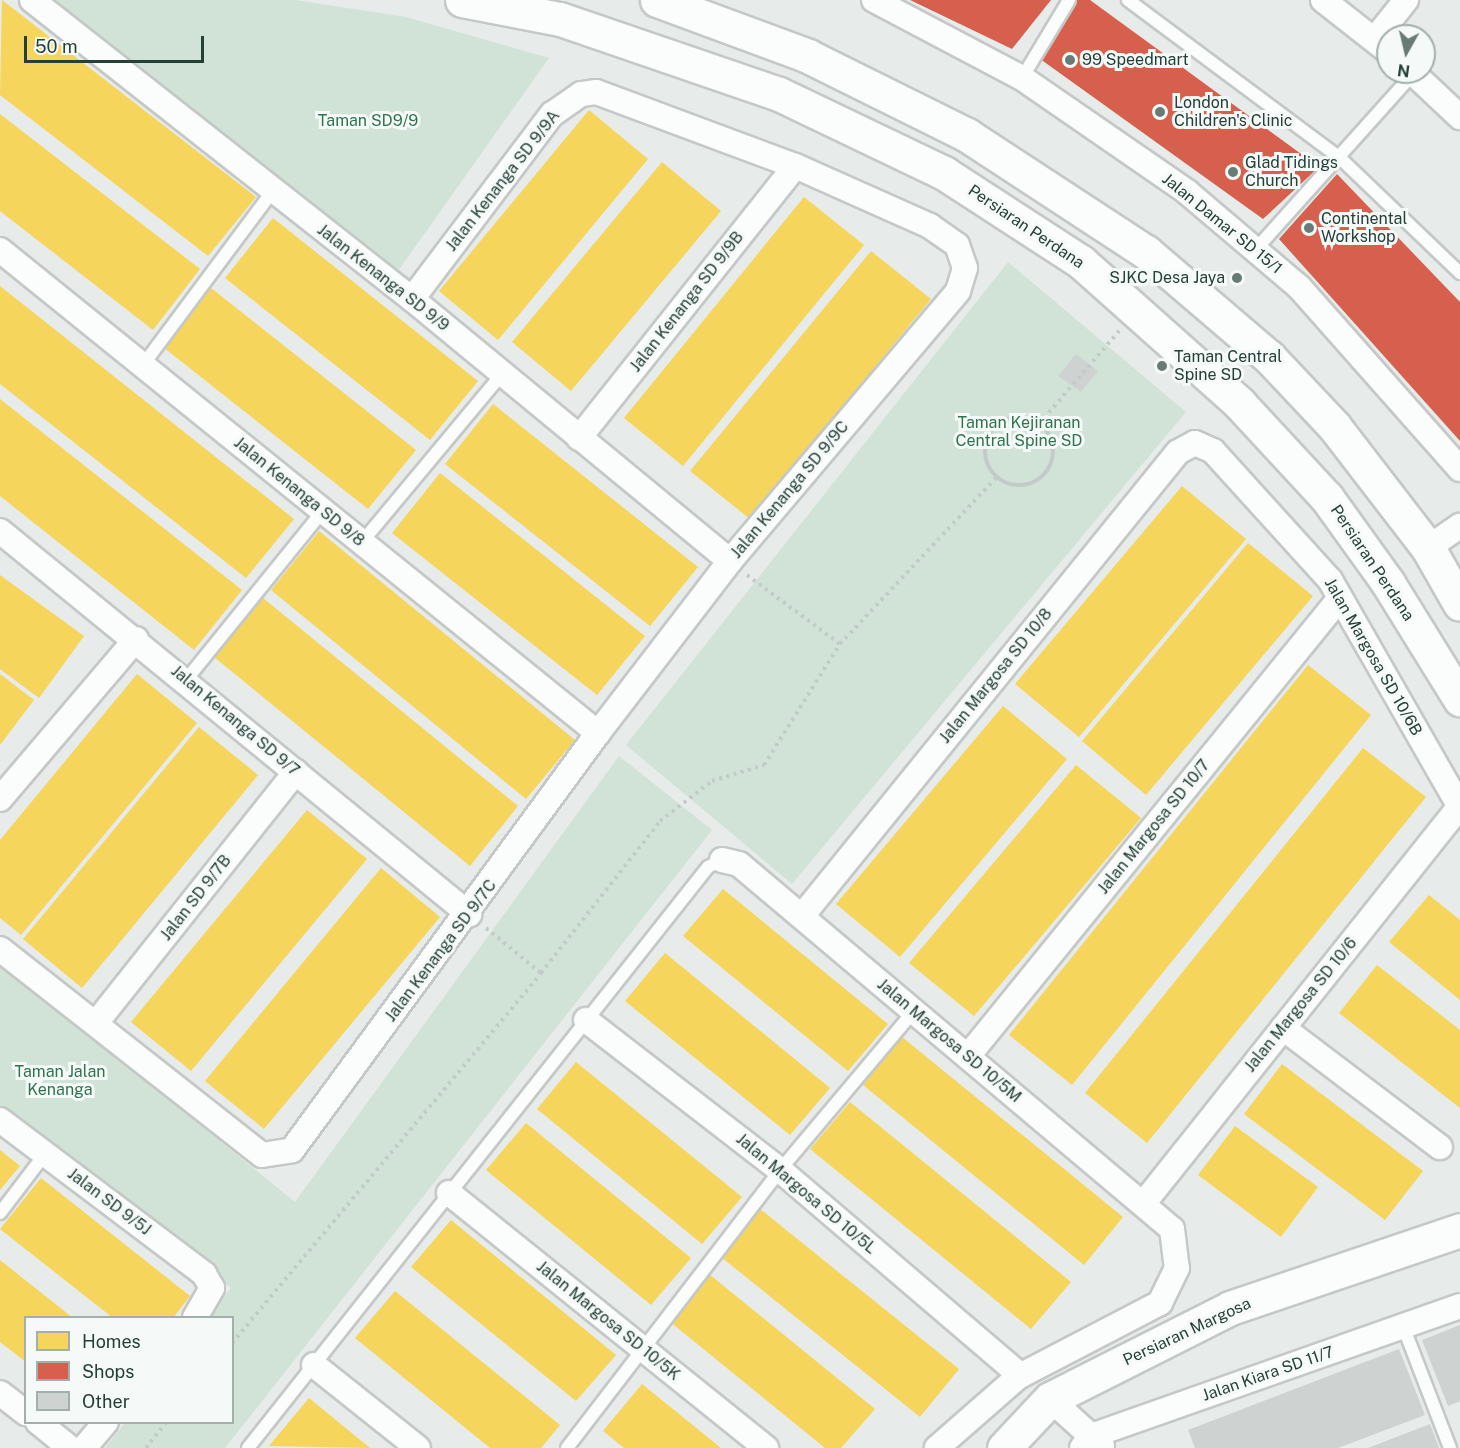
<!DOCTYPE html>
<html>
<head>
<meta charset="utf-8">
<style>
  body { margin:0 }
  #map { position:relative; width:1460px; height:1448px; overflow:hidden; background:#e7ebe9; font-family:"Public Sans",sans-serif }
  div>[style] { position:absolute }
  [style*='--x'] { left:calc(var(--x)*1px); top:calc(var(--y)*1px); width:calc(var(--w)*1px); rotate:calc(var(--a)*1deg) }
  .green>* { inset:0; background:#d1e3d7 }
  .homes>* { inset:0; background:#f6d55c }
  .shops>* { inset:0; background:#d6604d }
  .building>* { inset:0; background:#ced2d1 }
  .path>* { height:4px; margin-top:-2px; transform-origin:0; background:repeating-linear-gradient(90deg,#c2cbc9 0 3px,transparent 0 7.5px) }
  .path>.ring { margin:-2px; padding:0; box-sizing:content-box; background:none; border:4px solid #c2cbc9; border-radius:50% }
  .roads { filter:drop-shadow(2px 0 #c4c8c6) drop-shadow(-2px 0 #c4c8c6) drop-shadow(0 2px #c4c8c6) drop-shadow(0 -2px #c4c8c6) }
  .lane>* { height:12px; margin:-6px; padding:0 6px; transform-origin:6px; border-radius:6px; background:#fbfcfc }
  .street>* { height:24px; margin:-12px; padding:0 12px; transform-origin:12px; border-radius:12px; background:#fbfcfc }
  .secondary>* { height:33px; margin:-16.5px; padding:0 16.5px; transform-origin:16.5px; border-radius:16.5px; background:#fbfcfc }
  .dots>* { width:16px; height:16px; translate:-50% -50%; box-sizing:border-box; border:3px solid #f5faf8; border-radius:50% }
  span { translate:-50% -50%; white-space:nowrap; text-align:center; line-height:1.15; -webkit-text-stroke:6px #f5faf8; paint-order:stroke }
  .poi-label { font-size:16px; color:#253f39 }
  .left { translate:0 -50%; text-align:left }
  .right { translate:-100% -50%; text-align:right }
  .park-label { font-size:16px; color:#30744f }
  .street-label { font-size:16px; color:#253f39 }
  .legend { position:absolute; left:24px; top:1316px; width:210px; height:108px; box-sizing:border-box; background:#f5faf8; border:2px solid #a2afac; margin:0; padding:8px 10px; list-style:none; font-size:18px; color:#253f39 }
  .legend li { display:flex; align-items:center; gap:12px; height:30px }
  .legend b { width:30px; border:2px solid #a2afac }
  .north { position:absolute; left:1376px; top:24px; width:60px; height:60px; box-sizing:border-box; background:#f5faf8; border:2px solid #a2afac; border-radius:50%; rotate:188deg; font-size:16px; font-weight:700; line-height:24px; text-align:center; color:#253f39 }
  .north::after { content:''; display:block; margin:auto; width:21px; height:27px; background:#697b77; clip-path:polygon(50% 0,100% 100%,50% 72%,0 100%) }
  .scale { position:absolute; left:24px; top:36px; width:180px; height:27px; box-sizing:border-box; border:3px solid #253f39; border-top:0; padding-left:8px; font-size:18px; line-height:21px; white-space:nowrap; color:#253f39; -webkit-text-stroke:4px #f5faf8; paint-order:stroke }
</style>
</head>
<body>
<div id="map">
  <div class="green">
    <div style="clip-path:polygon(40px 0,295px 0,406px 17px,549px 58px,393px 278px)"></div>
    <div style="clip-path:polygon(1008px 262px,1186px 412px,792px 884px,626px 745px)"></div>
    <div style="clip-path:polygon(619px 756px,712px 830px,225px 1448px,105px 1448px,125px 1423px,232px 1422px,232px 1318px,208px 1317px,231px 1288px,0 1108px,0 963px,295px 1202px)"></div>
  </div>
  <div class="homes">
    <div style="clip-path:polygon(2px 0,256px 197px,208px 256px,0 95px)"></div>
    <div style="clip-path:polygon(589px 110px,648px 159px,498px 340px,439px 291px)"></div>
    <div style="clip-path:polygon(0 114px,200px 269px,153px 330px,0 211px)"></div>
    <div style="clip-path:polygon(662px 162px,721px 211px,571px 391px,512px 342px)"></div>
    <div style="clip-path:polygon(804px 197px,864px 245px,683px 466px,624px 418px)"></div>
    <div style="clip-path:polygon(273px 218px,478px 381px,430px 440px,225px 278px)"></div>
    <div style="clip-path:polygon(871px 251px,931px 299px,750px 519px,690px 471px)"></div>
    <div style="clip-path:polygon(0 286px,294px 519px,246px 578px,0 384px)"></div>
    <div style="clip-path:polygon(211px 288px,416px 450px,368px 509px,163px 347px)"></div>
    <div style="clip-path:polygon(0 399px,242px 590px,194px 650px,0 496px)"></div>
    <div style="clip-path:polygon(493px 404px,698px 567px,650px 626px,445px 464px)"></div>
    <div style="clip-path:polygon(440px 473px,645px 636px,597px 695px,392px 533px)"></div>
    <div style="clip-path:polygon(1182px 486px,1246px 539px,1079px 737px,1015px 684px)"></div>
    <div style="clip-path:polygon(319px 531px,575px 740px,526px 799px,271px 590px)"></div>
    <div style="clip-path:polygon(1248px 543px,1313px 596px,1146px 795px,1082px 741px)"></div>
    <div style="clip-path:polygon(0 575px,84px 636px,39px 698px,0 669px)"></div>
    <div style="clip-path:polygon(263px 598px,518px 806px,470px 866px,214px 657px)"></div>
    <div style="clip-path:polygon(1308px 665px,1371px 715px,1072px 1085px,1009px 1035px)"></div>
    <div style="clip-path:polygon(0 674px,34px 700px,0 745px)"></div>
    <div style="clip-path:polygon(137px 674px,197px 723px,21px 935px,0 918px,0 840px)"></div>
    <div style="clip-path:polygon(1003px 706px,1067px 759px,900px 957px,836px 904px)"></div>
    <div style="clip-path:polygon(199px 727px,258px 775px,82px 988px,23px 939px)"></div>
    <div style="clip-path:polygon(1363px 748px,1426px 797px,1147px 1143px,1085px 1093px)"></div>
    <div style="clip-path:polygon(1076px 765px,1141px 818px,974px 1016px,909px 963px)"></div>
    <div style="clip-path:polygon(307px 810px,367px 859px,191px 1071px,131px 1022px)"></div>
    <div style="clip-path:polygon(381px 868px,440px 917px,264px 1129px,205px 1081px)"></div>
    <div style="clip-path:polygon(723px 889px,888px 1024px,848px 1071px,683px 936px)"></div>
    <div style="clip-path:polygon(1429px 895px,1460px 920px,1460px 1000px,1389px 942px)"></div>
    <div style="clip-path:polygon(665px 953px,830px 1088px,790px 1135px,625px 1001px)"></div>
    <div style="clip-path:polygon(1377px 965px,1460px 1030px,1460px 1108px,1339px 1013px)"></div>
    <div style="clip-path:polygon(902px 1037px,1123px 1217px,1084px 1265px,863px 1085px)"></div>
    <div style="clip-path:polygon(576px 1062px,742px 1197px,702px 1244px,537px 1109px)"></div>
    <div style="clip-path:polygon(1282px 1064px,1423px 1171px,1385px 1220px,1244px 1114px)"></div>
    <div style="clip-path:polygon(850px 1102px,1071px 1282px,1031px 1329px,810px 1149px)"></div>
    <div style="clip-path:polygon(526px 1123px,691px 1258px,651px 1305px,486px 1170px)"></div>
    <div style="clip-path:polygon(1235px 1126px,1318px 1187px,1281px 1237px,1198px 1175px)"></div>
    <div style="clip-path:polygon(0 1150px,20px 1166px,0 1190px)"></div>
    <div style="clip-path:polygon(41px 1178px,190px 1296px,173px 1318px,113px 1318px,0 1229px)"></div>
    <div style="clip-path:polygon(760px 1209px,959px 1369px,920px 1417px,721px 1257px)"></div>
    <div style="clip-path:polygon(451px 1220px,616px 1355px,576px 1401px,411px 1267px)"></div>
    <div style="clip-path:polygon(0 1260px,73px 1318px,26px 1318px,26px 1362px,0 1342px)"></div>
    <div style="clip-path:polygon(709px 1274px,875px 1409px,841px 1448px,825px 1448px,669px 1321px)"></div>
    <div style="clip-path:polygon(395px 1291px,560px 1425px,541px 1448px,490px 1448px,355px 1338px)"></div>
    <div style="clip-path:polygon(642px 1384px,721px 1448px,624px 1448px,603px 1431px)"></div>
    <div style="clip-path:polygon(309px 1398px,370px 1448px,269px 1446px)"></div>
  </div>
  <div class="shops">
    <div style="clip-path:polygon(910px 0,1051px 0,1012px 49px)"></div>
    <div style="clip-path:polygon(1077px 0,1090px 0,1319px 167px,1263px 219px,1036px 56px)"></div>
    <div style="clip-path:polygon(1337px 174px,1460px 302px,1460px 441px,1279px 239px)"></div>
  </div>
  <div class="building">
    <div style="clip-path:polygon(1076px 354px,1098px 371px,1081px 392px,1058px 376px)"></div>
    <div style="clip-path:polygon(1460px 1325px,1460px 1401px,1448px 1406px,1422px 1340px)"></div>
    <div style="clip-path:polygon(1399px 1349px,1425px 1415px,1338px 1448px,1195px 1448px,1188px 1430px)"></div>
    <div style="clip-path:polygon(1430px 1424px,1439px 1448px,1368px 1448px)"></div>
  </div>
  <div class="path">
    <div class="ring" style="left:985px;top:417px;width:64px;height:64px"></div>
    <div style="--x:1039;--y:424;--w:123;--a:-49.3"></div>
    <div style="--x:747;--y:575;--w:116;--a:36.6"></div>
    <div style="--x:486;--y:928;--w:71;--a:39.3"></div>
    <div style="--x:232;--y:1343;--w:482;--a:-50.1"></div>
    <div style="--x:541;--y:973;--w:193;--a:-51.9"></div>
    <div style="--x:660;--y:821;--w:66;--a:-37.6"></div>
    <div style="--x:712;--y:781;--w:54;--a:-17.1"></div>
    <div style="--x:764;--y:765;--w:143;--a:-57.9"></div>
    <div style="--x:840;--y:644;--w:229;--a:-46.8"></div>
    <div style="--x:146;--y:1448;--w:33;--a:-52"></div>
  </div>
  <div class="roads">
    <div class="lane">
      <div style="--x:1128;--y:0;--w:263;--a:36.7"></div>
      <div style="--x:1339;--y:157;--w:168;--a:43.8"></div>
      <div style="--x:1022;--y:78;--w:91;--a:-58.9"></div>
      <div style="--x:1256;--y:249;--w:237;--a:-48.1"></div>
      <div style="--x:143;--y:365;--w:216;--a:-53.3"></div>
      <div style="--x:362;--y:542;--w:219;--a:-50.2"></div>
      <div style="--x:186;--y:680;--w:218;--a:-51"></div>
      <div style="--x:0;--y:1213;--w:74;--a:-52.7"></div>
      <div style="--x:1403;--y:1326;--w:131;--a:68.9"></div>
      <div style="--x:248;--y:1448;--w:741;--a:-51.63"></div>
      <div style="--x:708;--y:867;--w:16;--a:-27"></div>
      <div style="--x:567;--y:1448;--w:350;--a:-52.5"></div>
      <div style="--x:780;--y:1170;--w:208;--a:-49.9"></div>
    </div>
    <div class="street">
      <div style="--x:32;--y:0;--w:484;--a:38.2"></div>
      <div style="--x:412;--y:299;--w:412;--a:39.5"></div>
      <div style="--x:874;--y:0;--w:167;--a:27.8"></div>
      <div style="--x:1022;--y:78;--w:201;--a:34.6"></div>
      <div style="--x:1187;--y:192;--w:147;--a:40.3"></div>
      <div style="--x:1299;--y:287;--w:243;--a:48.5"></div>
      <div style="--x:1323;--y:0;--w:83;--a:38.1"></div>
      <div style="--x:1375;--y:39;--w:50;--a:-51.5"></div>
      <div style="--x:1412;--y:72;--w:66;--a:43.2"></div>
      <div style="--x:0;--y:250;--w:769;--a:38.93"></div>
      <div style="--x:579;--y:438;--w:347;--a:-51.5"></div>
      <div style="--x:0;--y:531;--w:606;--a:39.24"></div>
      <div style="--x:1428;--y:548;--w:39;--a:-35"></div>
      <div style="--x:0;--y:799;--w:210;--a:-49.6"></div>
      <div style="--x:722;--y:860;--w:17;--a:13"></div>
      <div style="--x:739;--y:864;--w:566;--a:40.13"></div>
      <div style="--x:1172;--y:1229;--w:39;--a:83"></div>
      <div style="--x:1177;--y:1268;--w:39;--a:116"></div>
      <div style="--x:1160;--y:1303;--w:160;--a:152.5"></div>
      <div style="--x:1018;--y:1377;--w:108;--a:138.8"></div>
      <div style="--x:802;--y:916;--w:597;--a:-50.98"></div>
      <div style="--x:1178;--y:452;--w:19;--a:-28"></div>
      <div style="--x:1195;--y:443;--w:20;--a:24"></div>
      <div style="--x:1213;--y:451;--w:174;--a:47.8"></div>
      <div style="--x:1330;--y:580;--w:262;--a:60.2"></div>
      <div style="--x:0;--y:949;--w:333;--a:38.2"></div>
      <div style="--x:262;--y:1155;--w:30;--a:-9"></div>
      <div style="--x:292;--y:1150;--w:517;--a:-53.73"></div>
      <div style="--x:598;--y:733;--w:217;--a:-52.5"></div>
      <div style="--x:730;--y:561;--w:353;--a:-49.8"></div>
      <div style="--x:958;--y:291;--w:24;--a:-73"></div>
      <div style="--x:965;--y:268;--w:24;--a:-109"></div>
      <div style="--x:957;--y:245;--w:33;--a:-145"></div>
      <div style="--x:930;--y:226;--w:148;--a:-156"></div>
      <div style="--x:795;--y:166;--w:212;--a:-159.6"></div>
      <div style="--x:596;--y:92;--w:15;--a:172"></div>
      <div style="--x:581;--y:94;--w:35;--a:145"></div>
      <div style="--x:552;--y:114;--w:232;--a:127.1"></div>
      <div style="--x:586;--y:1020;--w:245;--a:37.7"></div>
      <div style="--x:780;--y:1170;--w:316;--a:40.5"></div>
      <div style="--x:96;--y:1023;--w:321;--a:-51.5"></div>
      <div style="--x:1283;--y:1028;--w:197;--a:37.2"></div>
      <div style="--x:968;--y:1056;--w:590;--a:-50.92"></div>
      <div style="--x:0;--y:1120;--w:256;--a:37"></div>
      <div style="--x:204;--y:1274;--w:16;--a:60"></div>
      <div style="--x:212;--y:1288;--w:34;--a:120"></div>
      <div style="--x:449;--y:1193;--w:407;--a:38.8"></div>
      <div style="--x:1143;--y:1204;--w:509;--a:-51.46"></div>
      <div style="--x:314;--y:1365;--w:133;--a:38.6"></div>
      <div style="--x:0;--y:1393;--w:33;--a:38"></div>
      <div style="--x:1050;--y:1399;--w:70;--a:42.1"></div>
      <div style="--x:38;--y:1422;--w:41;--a:39.1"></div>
      <div style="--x:84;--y:1448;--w:34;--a:-50"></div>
      <div style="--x:1082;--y:1448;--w:15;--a:-53"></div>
      <div style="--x:1091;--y:1436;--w:391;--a:-19.4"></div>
    </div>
    <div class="secondary">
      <div style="--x:462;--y:0;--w:100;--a:11"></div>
      <div style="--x:560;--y:19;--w:231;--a:18.9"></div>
      <div style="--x:779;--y:94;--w:183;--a:25.6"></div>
      <div style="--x:944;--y:173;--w:163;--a:33"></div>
      <div style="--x:1081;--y:262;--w:212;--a:41.7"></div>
      <div style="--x:1239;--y:403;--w:129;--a:47.2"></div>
      <div style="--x:1327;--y:498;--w:105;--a:54.3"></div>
      <div style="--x:1388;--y:583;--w:137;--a:58.2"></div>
      <div style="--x:657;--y:0;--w:161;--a:20.3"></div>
      <div style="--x:808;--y:56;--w:178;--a:26.4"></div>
      <div style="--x:967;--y:135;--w:214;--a:33.2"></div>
      <div style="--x:1146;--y:252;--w:162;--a:40.5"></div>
      <div style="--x:1269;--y:357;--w:95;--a:46.7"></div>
      <div style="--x:1334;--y:426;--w:154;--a:52.4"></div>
      <div style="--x:1428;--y:548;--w:64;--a:60.3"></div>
      <div style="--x:1004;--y:1448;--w:67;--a:-46.8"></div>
      <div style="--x:1050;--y:1399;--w:202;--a:-26.8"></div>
      <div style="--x:1230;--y:1308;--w:243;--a:-18.7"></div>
    </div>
  </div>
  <div class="dots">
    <div style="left:1070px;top:60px;background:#697b77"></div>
    <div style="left:1160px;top:112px;background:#697b77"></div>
    <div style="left:1233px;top:172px;background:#697b77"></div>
    <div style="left:1309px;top:228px;background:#697b77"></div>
    <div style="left:1237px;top:278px;background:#697b77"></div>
    <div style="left:1162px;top:366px;background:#697b77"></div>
  </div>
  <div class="poi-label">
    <span class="left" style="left:1082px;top:60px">99 Speedmart</span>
    <span class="left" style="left:1174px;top:112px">London<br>Children's Clinic</span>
    <span class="left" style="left:1245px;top:172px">Glad Tidings<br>Church</span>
    <span class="left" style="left:1321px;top:228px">Continental<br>Workshop</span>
    <span class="right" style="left:1225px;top:278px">SJKC Desa Jaya</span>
    <span class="left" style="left:1174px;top:366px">Taman Central<br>Spine SD</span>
  </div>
  <div class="park-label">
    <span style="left:368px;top:121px">Taman SD9/9</span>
    <span style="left:1019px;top:432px">Taman Kejiranan<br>Central Spine SD</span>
    <span style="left:60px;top:1081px">Taman Jalan<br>Kenanga</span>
  </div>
  <div class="street-label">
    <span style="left:503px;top:181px;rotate:-52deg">Jalan Kenanga SD 9/9A</span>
    <span style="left:1222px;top:224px;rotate:39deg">Jalan Damar SD 15/1</span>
    <span style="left:1026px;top:227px;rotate:34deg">Persiaran Perdana</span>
    <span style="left:383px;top:278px;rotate:38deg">Jalan Kenanga SD 9/9</span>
    <span style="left:687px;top:302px;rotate:-52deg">Jalan Kenanga SD 9/9B</span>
    <span style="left:790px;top:490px;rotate:-50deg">Jalan Kenanga SD 9/9C</span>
    <span style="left:299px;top:492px;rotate:39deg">Jalan Kenanga SD 9/8</span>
    <span style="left:1372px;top:563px;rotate:56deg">Persiaran Perdana</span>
    <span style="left:1373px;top:657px;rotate:60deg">Jalan Margosa SD 10/6B</span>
    <span style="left:996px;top:676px;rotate:-51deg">Jalan Margosa SD 10/8</span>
    <span style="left:235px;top:721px;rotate:40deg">Jalan Kenanga SD 9/7</span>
    <span style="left:1154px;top:827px;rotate:-51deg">Jalan Margosa SD 10/7</span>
    <span style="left:196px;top:898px;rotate:-52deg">Jalan SD 9/7B</span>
    <span style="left:441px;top:951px;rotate:-53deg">Jalan Kenanga SD 9/7C</span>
    <span style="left:1301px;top:1005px;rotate:-51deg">Jalan Margosa SD 10/6</span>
    <span style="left:949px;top:1041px;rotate:40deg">Jalan Margosa SD 10/5M</span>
    <span style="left:806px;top:1194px;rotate:40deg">Jalan Margosa SD 10/5L</span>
    <span style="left:109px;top:1202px;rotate:37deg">Jalan SD 9/5J</span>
    <span style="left:608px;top:1321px;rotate:39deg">Jalan Margosa SD 10/5K</span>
    <span style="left:1187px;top:1332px;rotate:-25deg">Persiaran Margosa</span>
    <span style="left:1268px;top:1374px;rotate:-19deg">Jalan Kiara SD 11/7</span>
  </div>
  <ul class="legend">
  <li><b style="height:16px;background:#f6d55c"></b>Homes</li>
  <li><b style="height:16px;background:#d6604d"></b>Shops</li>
  <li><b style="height:16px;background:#ced2d1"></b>Other</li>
  </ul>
  <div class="north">N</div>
  <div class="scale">50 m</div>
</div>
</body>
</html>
